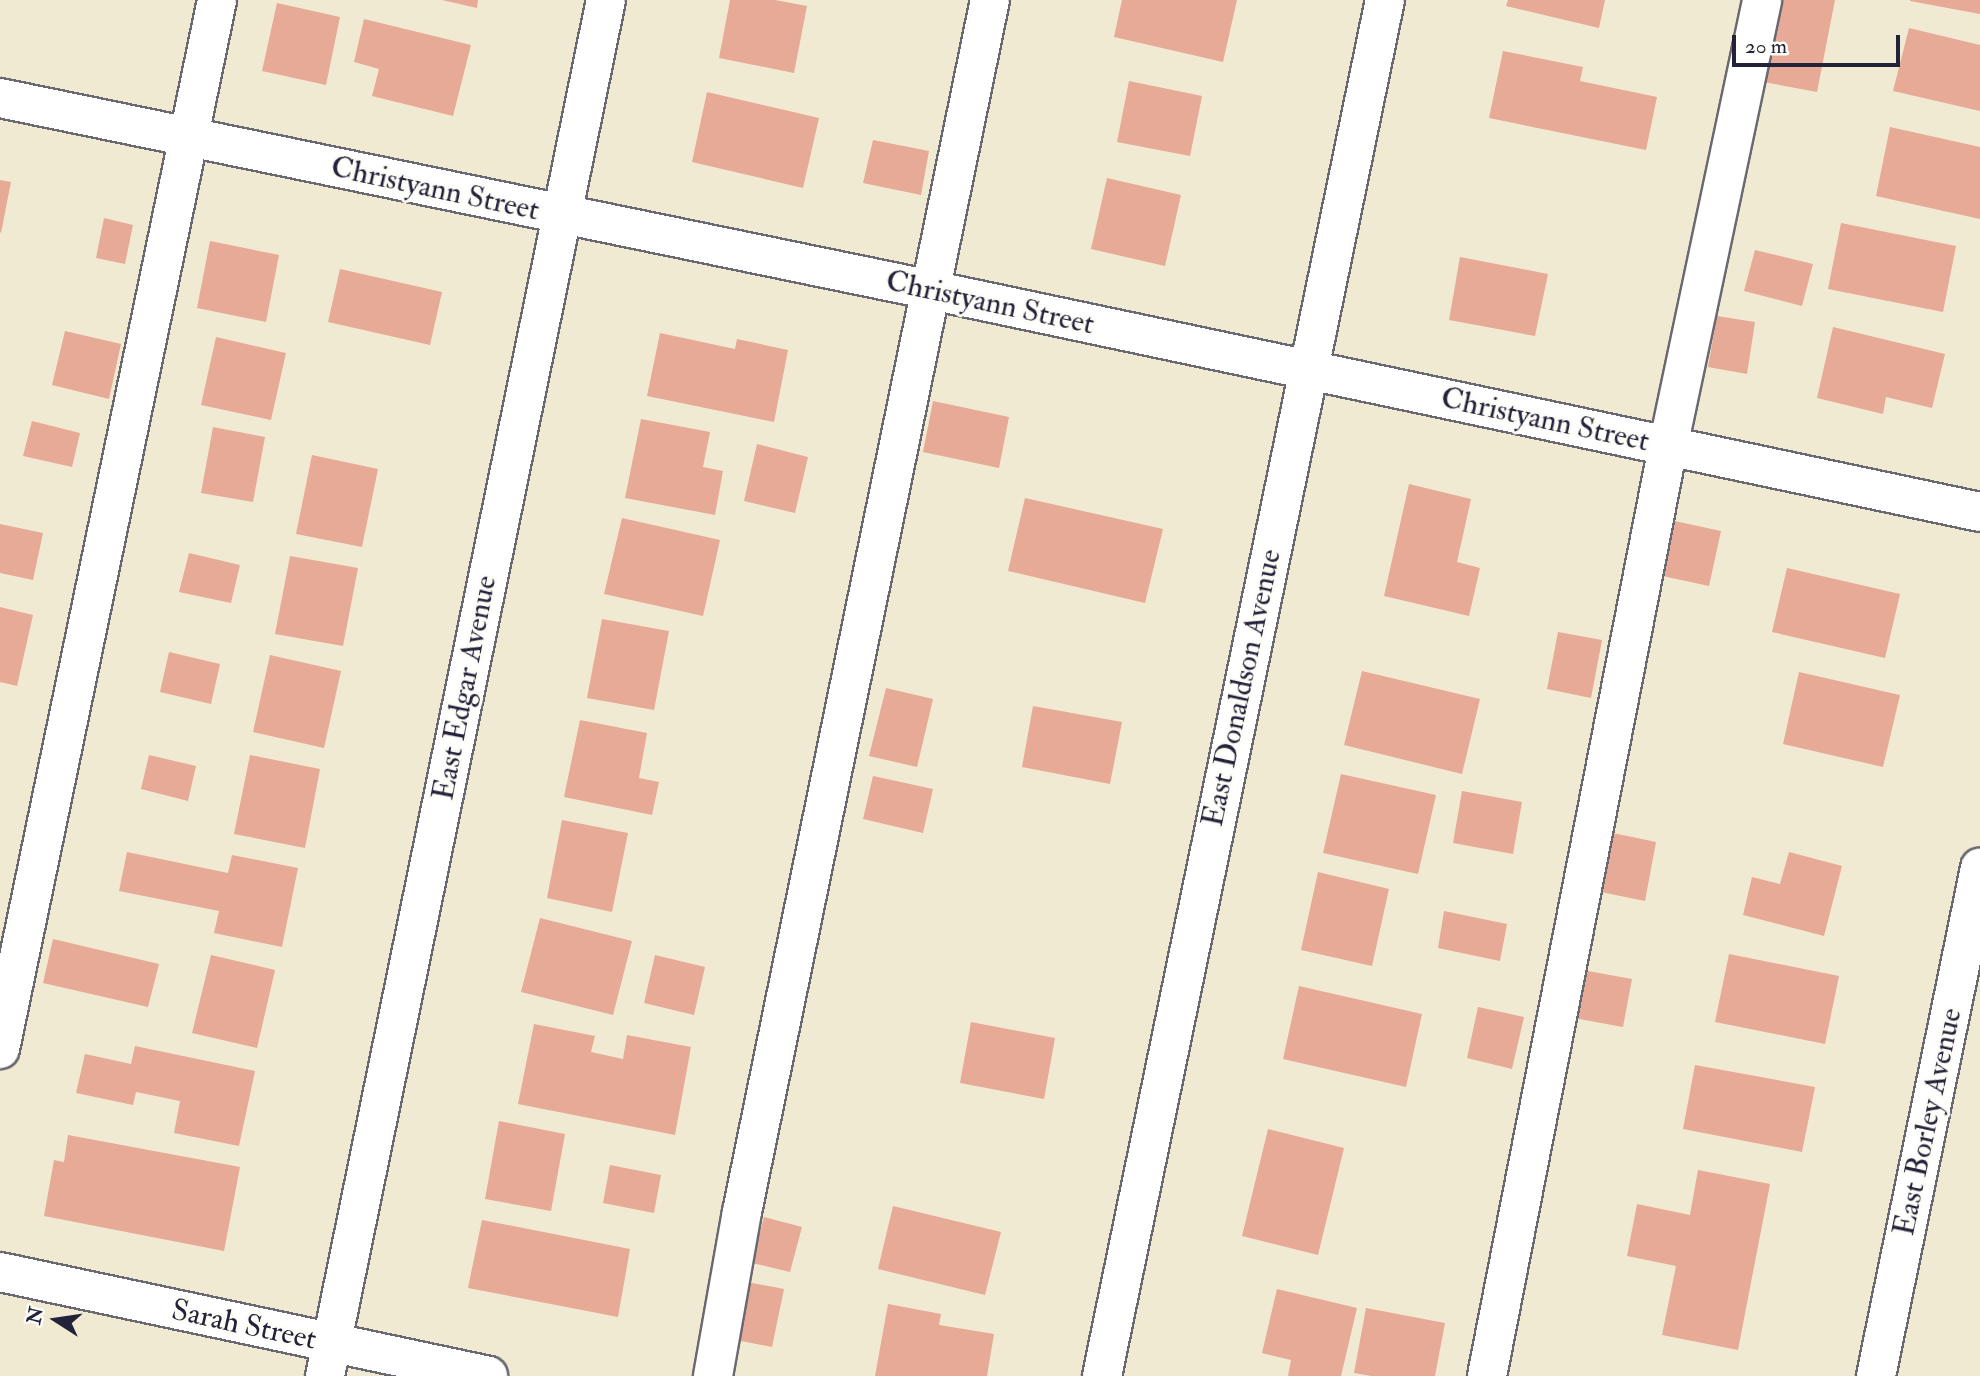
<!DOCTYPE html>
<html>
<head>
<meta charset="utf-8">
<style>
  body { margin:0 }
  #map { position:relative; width:1980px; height:1376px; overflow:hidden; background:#f1ead2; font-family:"IM FELL Double Pica",serif }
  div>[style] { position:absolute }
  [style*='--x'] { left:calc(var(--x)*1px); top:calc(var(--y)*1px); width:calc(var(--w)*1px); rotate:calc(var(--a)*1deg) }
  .building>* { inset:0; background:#e6aa97 }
  .roads { filter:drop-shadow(2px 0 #6a6870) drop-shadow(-2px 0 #6a6870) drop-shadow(0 2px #6a6870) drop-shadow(0 -2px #6a6870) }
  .minor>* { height:38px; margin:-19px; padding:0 19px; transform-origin:19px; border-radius:19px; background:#fff }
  span { translate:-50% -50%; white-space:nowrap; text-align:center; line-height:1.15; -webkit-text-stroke:6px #fdfcf7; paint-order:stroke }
  .street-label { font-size:30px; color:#22223b }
  .north { position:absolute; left:21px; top:1285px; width:70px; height:70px; -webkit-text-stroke:5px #fdfcf7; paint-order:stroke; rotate:282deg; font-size:19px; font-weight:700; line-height:28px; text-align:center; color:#22223b }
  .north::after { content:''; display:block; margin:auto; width:24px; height:32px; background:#22223b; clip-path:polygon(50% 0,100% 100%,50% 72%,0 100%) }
  .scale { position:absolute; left:1732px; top:35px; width:168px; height:32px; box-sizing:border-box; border:4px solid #22223b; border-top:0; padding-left:9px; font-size:21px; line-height:24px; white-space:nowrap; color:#22223b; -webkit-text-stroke:5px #fdfcf7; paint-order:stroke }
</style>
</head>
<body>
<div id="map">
  <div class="building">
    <div style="clip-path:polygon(442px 0,478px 0,477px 8px)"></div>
    <div style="clip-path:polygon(730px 0,775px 0,807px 6px,794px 73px,719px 58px)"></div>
    <div style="clip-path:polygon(1122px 0,1237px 0,1223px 62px,1114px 37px)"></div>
    <div style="clip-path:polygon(1508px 0,1605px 0,1599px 28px,1506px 6px)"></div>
    <div style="clip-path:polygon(1780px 0,1835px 0,1817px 92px,1764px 82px)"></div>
    <div style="clip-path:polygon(1910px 0,1980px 0,1980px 14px,1910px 1px)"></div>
    <div style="clip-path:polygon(277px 3px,340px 17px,326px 85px,262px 71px)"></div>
    <div style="clip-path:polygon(364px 19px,471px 45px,453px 116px,372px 96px,379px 69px,354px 62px)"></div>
    <div style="clip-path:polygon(1909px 28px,1980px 45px,1980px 111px,1893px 91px)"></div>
    <div style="clip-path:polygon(1503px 51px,1583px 67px,1580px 81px,1657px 97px,1646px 150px,1489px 118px)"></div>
    <div style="clip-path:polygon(1129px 81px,1202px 96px,1190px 156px,1117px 142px)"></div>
    <div style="clip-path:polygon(707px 92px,819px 118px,803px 188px,692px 162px)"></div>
    <div style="clip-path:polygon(1890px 127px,1980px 147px,1980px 219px,1876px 196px)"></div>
    <div style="clip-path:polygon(873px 140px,929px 151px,921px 195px,863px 183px)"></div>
    <div style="clip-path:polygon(1107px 178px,1181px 195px,1165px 266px,1091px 249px)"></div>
    <div style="clip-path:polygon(0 180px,11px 182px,1px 233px,0 232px)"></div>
    <div style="clip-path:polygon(104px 218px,133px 225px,125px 264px,96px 258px)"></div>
    <div style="clip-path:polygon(1841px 223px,1956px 246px,1943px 312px,1828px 289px)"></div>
    <div style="clip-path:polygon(210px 241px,279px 255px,266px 322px,197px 308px)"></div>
    <div style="clip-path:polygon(1755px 250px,1813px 264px,1802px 306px,1744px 291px)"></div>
    <div style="clip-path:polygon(1460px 257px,1548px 274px,1535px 336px,1449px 320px)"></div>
    <div style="clip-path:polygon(340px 269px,442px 292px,430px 345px,328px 322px)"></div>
    <div style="clip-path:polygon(1717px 316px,1755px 322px,1747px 374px,1708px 367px)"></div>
    <div style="clip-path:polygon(1833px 327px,1945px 354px,1932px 408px,1886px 397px,1883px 414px,1817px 398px)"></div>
    <div style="clip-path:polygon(65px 331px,121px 344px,109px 399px,52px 385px)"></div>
    <div style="clip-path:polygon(660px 333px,735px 349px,737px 339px,788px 350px,774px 422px,647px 396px)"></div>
    <div style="clip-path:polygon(216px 337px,286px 353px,271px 420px,201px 405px)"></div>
    <div style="clip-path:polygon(933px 401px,1009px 417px,999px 468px,923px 452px)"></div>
    <div style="clip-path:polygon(641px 419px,710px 432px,703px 467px,723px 471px,715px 515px,625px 498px)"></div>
    <div style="clip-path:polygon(32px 421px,80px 433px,72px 467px,23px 456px)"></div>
    <div style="clip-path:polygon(213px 427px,265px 437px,253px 502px,201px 493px)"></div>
    <div style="clip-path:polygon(757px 444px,808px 457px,795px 513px,744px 501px)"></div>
    <div style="clip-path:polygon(312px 455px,378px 469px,362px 547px,296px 534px)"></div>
    <div style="clip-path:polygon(1409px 484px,1471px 499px,1457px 562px,1480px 568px,1469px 616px,1384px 596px)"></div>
    <div style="clip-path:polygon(1025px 498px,1163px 529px,1145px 603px,1008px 571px)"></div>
    <div style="clip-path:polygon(622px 518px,720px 540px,703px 616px,604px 594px)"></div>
    <div style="clip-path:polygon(1670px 520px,1721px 531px,1709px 586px,1658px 575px)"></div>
    <div style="clip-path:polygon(0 524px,43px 533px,33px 580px,0 573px)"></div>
    <div style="clip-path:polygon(189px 553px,240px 565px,231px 603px,179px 592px)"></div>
    <div style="clip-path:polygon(290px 556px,358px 568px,343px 646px,275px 634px)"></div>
    <div style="clip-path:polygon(1787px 568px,1900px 594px,1885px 658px,1772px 632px)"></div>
    <div style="clip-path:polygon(0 607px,33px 615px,17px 686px,0 682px)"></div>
    <div style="clip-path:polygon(602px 619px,669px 631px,654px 710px,587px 698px)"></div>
    <div style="clip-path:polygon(1558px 632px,1602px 640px,1591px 698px,1547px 689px)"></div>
    <div style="clip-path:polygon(169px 652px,220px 664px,211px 704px,160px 692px)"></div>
    <div style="clip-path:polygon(270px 655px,341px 671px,324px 748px,253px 732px)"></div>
    <div style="clip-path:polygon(1362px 671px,1480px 699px,1462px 774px,1344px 745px)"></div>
    <div style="clip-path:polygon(1799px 672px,1900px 695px,1883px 767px,1783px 744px)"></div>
    <div style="clip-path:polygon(886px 688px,933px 699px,917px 767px,869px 756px)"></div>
    <div style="clip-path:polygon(1033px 706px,1122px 722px,1110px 784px,1022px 767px)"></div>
    <div style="clip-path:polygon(580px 720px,647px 733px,639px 778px,659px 782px,652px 815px,564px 797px)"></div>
    <div style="clip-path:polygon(149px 755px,196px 766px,188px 801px,141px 789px)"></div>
    <div style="clip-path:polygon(250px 755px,320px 769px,305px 848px,234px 834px)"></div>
    <div style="clip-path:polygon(1341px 774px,1436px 795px,1418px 874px,1323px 853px)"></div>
    <div style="clip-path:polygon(873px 776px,933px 789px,923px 833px,863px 819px)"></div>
    <div style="clip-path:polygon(1462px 791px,1522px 802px,1513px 854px,1453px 843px)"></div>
    <div style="clip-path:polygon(562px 820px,628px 833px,612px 912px,547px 898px)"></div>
    <div style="clip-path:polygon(1608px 832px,1656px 842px,1645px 901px,1596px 891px)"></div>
    <div style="clip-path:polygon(127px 852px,228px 873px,232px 855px,298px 868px,282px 947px,214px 933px,219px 911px,119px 891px)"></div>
    <div style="clip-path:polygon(1789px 852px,1842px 866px,1824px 936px,1743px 915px,1752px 877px,1780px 884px)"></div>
    <div style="clip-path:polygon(1318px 872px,1389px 889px,1372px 966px,1301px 950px)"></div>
    <div style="clip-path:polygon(1444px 911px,1507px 924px,1500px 961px,1438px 948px)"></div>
    <div style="clip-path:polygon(540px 918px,632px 941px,613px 1015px,521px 992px)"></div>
    <div style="clip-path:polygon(53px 939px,159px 964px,148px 1007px,43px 983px)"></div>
    <div style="clip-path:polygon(1729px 954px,1839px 976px,1825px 1044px,1715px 1022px)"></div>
    <div style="clip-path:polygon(211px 955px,275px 970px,257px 1048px,192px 1033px)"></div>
    <div style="clip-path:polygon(655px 955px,705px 967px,694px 1015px,644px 1003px)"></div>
    <div style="clip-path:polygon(1577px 969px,1632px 979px,1623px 1027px,1568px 1017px)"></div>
    <div style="clip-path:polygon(1299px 986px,1422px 1014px,1406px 1087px,1283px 1059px)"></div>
    <div style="clip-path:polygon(1478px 1007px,1524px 1017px,1512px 1069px,1467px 1058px)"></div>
    <div style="clip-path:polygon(971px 1022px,1055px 1038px,1044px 1099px,960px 1083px)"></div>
    <div style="clip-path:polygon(534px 1024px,595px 1036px,591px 1052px,623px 1059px,627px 1035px,691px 1047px,675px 1135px,518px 1104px)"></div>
    <div style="clip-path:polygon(135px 1046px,255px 1071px,239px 1146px,174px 1133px,180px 1101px,136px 1092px,133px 1105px,76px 1093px,85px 1054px,131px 1064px)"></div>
    <div style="clip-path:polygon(1695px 1065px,1815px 1087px,1802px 1152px,1683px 1129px)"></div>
    <div style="clip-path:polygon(499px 1121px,565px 1134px,551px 1211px,485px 1199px)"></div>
    <div style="clip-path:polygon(1268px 1129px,1344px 1148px,1318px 1255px,1242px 1236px)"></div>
    <div style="clip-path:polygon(68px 1135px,240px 1167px,224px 1251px,44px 1216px,54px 1160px,64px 1162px)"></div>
    <div style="clip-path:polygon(610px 1165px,661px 1175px,654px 1213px,603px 1203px)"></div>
    <div style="clip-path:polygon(1698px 1170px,1770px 1184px,1738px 1350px,1662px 1335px,1676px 1266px,1627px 1256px,1637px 1204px,1690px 1215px)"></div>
    <div style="clip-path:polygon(893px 1206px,1001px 1232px,985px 1295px,878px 1269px)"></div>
    <div style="clip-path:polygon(764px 1217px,802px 1227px,790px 1272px,752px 1263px)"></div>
    <div style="clip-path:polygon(482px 1220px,630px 1249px,618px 1317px,468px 1288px)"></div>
    <div style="clip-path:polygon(747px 1282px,784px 1289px,772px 1347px,736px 1340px)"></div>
    <div style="clip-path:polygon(1277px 1289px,1357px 1308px,1341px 1376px,1288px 1376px,1291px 1360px,1262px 1353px)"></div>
    <div style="clip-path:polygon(888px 1304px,941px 1314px,939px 1325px,994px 1334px,987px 1376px,875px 1376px)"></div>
    <div style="clip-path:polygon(1366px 1308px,1445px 1323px,1435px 1376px,1371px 1376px,1354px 1373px)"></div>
  </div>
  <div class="roads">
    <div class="minor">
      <div style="--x:0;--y:98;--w:951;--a:11.65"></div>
      <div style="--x:931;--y:290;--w:1072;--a:11.95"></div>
      <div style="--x:0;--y:1049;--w:1071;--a:-78.31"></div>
      <div style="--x:0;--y:1272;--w:499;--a:12"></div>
      <div style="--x:325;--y:1376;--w:1404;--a:-78.46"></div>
      <div style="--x:713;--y:1376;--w:167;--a:-80"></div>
      <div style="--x:742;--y:1212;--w:1237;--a:-78.44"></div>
      <div style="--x:1102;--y:1376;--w:1405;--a:-78.38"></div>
      <div style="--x:1487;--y:1376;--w:946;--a:-78.98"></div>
      <div style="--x:1668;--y:447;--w:457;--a:-78.1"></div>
      <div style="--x:1876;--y:1376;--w:519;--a:-78.43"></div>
    </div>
  </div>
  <div class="street-label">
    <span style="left:435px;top:189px;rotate:12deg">Christyann Street</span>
    <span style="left:990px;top:303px;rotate:12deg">Christyann Street</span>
    <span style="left:1545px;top:420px;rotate:12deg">Christyann Street</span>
    <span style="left:465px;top:688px;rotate:-79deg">East Edgar Avenue</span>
    <span style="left:1242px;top:688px;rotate:-78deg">East Donaldson Avenue</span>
    <span style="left:1928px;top:1122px;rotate:-78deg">East Borley Avenue</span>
    <span style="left:244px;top:1325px;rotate:12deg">Sarah Street</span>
  </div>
  <div class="north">N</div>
  <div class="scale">20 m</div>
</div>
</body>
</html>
